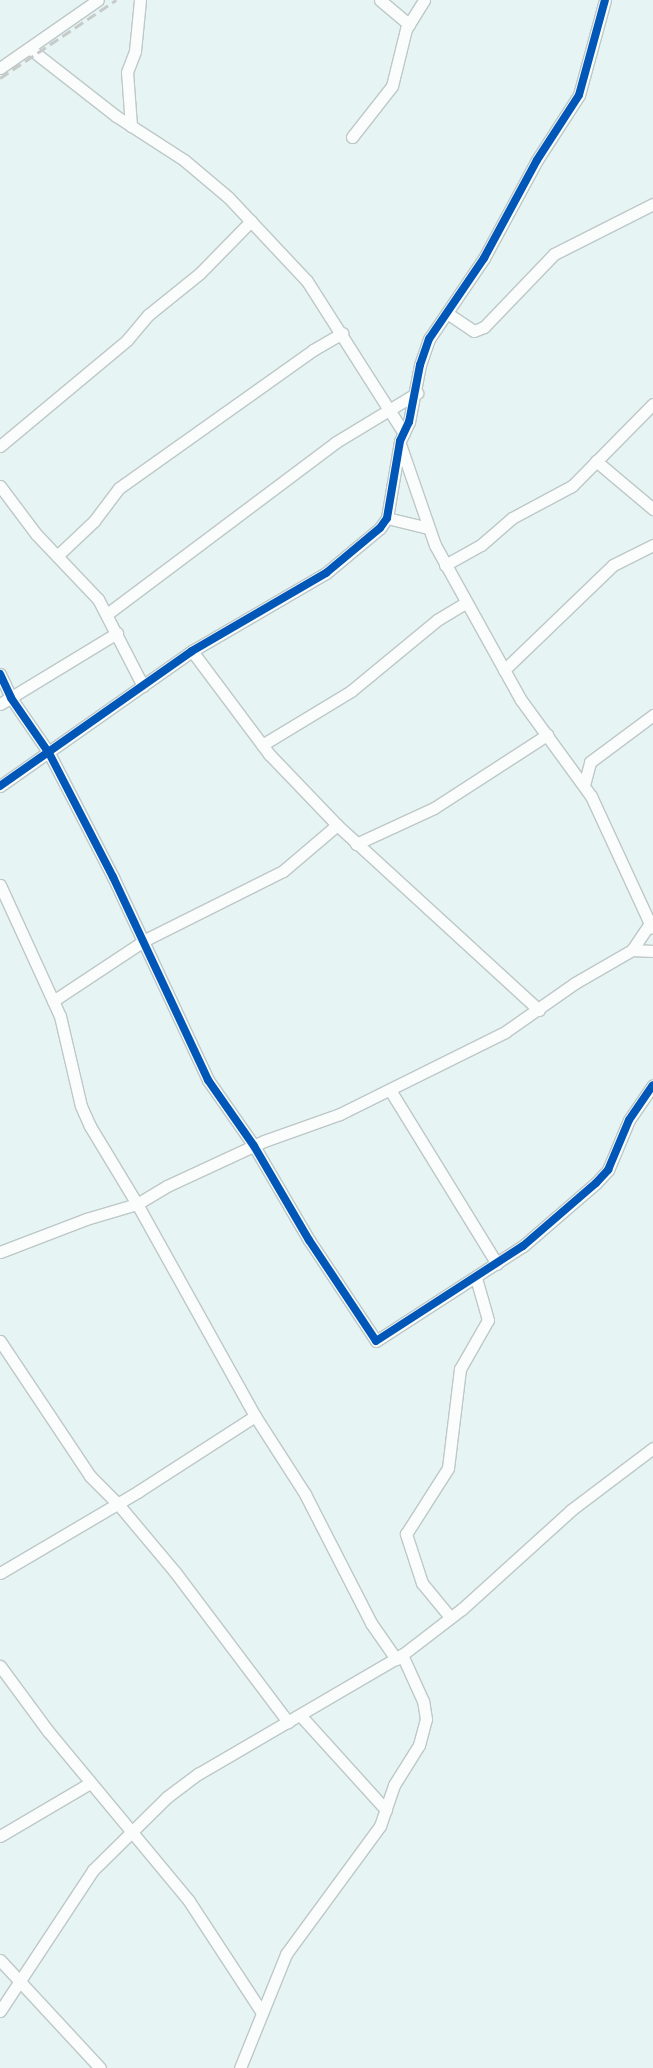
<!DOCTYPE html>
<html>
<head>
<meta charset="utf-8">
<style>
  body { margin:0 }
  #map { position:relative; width:653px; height:2068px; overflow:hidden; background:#e6f4f3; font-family:"Noto Sans",sans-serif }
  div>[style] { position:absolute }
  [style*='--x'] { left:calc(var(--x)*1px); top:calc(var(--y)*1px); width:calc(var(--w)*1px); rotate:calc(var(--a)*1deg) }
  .roads { filter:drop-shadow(1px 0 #bdc8c7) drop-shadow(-1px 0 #bdc8c7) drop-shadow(0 1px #bdc8c7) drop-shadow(0 -1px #bdc8c7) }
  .minor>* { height:11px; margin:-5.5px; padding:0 5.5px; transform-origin:5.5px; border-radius:5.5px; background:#fbfdfd }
  .rail>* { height:2.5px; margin-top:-1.25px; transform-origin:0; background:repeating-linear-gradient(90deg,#c6cac9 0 10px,transparent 0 15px) }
  .cycleway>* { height:8px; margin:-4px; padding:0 4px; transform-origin:4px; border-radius:4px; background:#0057b8 }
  span { translate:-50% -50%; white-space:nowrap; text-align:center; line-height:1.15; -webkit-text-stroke:4px #fff; paint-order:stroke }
</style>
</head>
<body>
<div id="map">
  <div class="roads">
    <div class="minor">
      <div style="--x:380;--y:0;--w:38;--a:40"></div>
      <div style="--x:29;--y:48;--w:110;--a:38"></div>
      <div style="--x:116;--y:116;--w:81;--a:32.9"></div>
      <div style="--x:184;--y:160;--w:57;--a:40.1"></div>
      <div style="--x:228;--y:197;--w:115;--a:46.8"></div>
      <div style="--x:307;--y:281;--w:180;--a:57.5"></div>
      <div style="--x:0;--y:68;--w:119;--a:-34.8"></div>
      <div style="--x:131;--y:126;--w:54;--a:-94.2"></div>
      <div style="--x:127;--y:72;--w:22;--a:-69"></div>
      <div style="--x:135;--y:51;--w:51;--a:-84.4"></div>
      <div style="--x:352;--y:137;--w:65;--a:-51.9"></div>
      <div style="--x:392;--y:86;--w:59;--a:-76.2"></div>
      <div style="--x:406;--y:29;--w:34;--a:-58"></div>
      <div style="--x:447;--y:313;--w:32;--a:34"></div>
      <div style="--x:474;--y:331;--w:11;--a:-22"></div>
      <div style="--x:484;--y:327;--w:101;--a:-46.2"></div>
      <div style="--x:554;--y:254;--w:111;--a:-26.8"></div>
      <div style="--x:400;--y:444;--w:107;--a:70.9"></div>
      <div style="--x:435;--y:545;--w:177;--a:61"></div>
      <div style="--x:521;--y:700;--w:119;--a:53.9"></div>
      <div style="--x:591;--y:796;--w:145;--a:65.2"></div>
      <div style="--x:0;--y:446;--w:165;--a:-39.8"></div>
      <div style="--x:127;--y:340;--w:33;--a:-50"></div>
      <div style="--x:148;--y:315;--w:67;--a:-38.9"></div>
      <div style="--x:200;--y:273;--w:73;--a:-45.6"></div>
      <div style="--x:596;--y:461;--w:75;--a:40.1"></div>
      <div style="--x:0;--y:486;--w:60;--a:53.1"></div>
      <div style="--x:36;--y:534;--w:90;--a:46.4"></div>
      <div style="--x:98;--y:599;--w:98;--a:62.7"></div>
      <div style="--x:387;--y:518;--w:42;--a:13.7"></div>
      <div style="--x:57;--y:556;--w:51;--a:-43.4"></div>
      <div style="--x:94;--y:521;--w:41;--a:-52.9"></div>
      <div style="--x:119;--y:488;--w:238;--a:-35.4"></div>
      <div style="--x:313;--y:350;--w:34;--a:-30"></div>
      <div style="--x:445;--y:565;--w:41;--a:-29.1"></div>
      <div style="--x:481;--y:545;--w:41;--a:-41.1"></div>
      <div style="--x:512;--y:518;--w:68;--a:-28.1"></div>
      <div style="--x:572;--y:486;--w:115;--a:-45.4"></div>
      <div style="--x:107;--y:614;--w:286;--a:-36.9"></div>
      <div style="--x:336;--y:442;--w:95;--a:-31.2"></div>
      <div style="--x:192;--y:651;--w:129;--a:53.2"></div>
      <div style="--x:269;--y:754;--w:98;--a:46.2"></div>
      <div style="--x:337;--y:825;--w:274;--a:42.5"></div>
      <div style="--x:504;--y:670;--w:151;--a:-43.9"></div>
      <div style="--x:613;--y:565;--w:45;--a:-26.6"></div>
      <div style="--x:0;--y:674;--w:26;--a:65"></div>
      <div style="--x:11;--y:698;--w:67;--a:55.4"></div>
      <div style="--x:49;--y:753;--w:140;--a:62.7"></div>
      <div style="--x:113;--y:877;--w:224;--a:64.9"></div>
      <div style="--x:208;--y:1080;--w:80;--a:55.1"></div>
      <div style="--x:254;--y:1146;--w:109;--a:59.7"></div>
      <div style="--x:309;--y:1240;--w:121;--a:56.4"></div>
      <div style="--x:376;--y:1341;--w:175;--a:-32.9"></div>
      <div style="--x:523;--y:1246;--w:96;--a:-40.8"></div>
      <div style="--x:596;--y:1183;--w:18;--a:-47"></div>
      <div style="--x:608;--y:1170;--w:54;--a:-67.2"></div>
      <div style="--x:629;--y:1120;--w:42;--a:-55.6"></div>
      <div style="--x:0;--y:704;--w:137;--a:-31.3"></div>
      <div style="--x:262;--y:745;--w:104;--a:-31.2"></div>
      <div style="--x:351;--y:691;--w:112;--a:-39.5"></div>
      <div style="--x:437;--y:620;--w:33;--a:-31"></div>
      <div style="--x:584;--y:785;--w:24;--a:-75"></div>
      <div style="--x:590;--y:762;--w:79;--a:-36.7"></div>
      <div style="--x:0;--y:786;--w:235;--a:-35.1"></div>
      <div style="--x:192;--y:651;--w:155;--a:-30.2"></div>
      <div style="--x:326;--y:573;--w:70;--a:-39.8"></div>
      <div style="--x:380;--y:528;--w:12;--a:-55"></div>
      <div style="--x:387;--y:518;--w:78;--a:-80.4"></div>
      <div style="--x:400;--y:441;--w:21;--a:-65"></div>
      <div style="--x:409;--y:422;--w:58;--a:-79.1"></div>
      <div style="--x:420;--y:365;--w:28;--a:-71"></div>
      <div style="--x:429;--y:339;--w:98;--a:-55.8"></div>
      <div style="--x:484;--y:258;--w:111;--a:-61.6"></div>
      <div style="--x:537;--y:160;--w:77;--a:-57.1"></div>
      <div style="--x:579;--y:95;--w:98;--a:-74.7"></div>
      <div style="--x:356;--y:844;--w:86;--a:-24.8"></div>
      <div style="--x:434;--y:808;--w:135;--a:-32.9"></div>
      <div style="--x:0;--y:885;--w:144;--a:65.4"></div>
      <div style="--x:60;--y:1016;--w:92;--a:76.9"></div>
      <div style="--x:81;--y:1106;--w:22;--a:66"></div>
      <div style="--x:90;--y:1126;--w:91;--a:58.9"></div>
      <div style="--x:137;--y:1204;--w:243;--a:60.9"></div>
      <div style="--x:255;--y:1416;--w:93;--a:57.3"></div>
      <div style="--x:305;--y:1494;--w:145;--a:62.9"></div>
      <div style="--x:371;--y:1623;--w:44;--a:55.2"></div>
      <div style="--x:632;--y:950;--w:21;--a:3"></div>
      <div style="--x:53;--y:1001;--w:110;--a:-33.5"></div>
      <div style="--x:145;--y:940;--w:154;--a:-26.6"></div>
      <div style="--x:283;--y:871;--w:71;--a:-40.4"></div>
      <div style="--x:390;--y:1090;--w:204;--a:58.4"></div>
      <div style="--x:0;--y:1252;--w:92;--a:-21"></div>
      <div style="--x:86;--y:1219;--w:53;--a:-16.4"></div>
      <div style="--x:137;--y:1204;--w:35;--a:-31"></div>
      <div style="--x:167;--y:1186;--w:107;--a:-24.9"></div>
      <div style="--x:264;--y:1141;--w:81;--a:-19.6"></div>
      <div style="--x:340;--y:1114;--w:184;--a:-26.4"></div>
      <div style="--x:505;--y:1032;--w:85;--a:-35"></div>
      <div style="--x:575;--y:983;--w:66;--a:-30.1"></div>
      <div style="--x:632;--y:950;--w:34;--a:-56"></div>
      <div style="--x:0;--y:1341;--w:162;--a:56.3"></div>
      <div style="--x:90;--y:1476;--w:40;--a:45"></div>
      <div style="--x:118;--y:1504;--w:89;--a:50"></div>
      <div style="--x:175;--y:1572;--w:188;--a:53"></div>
      <div style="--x:0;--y:1573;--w:161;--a:-30.5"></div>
      <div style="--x:139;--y:1491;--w:138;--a:-32.9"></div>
      <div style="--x:450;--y:1617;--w:44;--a:-129.5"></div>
      <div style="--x:422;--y:1583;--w:52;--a:-108.1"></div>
      <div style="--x:406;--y:1534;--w:78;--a:-57.5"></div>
      <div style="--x:448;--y:1468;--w:100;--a:-83.1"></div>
      <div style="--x:460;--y:1369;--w:56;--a:-60.3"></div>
      <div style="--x:488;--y:1320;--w:44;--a:-105.9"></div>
      <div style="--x:0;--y:1666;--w:81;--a:53.6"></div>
      <div style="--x:48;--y:1731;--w:221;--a:50.3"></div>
      <div style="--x:189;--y:1901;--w:131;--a:56.8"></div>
      <div style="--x:300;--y:1715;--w:128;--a:47.8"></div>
      <div style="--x:0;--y:1836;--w:104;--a:-30.5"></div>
      <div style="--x:0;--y:1960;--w:147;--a:47.2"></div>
      <div style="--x:0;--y:2011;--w:169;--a:-56.6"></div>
      <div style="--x:93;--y:1870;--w:104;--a:-44.6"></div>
      <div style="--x:167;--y:1797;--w:39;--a:-37"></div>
      <div style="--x:198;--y:1774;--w:236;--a:-30.3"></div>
      <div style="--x:402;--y:1655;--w:76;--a:-37.5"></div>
      <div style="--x:462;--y:1609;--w:147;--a:-42.2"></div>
      <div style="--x:571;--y:1510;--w:103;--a:-37.1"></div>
      <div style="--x:240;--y:2068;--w:123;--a:-68"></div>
      <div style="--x:286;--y:1954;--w:159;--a:-53.7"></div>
      <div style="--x:380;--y:1826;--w:43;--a:-71.1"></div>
      <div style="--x:394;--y:1785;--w:47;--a:-58"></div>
      <div style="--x:419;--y:1745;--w:27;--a:-75"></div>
      <div style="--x:426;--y:1719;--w:18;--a:-99"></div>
      <div style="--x:423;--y:1701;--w:51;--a:-114.5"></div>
    </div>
  </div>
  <div class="rail">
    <div style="--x:0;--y:78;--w:140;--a:-33.9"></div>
  </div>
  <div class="cycleway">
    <div style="--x:0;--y:674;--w:26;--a:65"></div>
    <div style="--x:11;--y:698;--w:67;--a:55.4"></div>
    <div style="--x:49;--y:753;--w:140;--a:62.7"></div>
    <div style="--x:113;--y:877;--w:224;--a:64.9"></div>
    <div style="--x:208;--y:1080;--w:80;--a:55.1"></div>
    <div style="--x:254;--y:1146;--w:109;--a:59.7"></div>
    <div style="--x:309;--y:1240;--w:121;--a:56.4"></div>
    <div style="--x:376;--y:1341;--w:175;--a:-32.9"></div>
    <div style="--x:523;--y:1246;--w:96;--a:-40.8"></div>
    <div style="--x:596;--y:1183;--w:18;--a:-47"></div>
    <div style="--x:608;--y:1170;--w:54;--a:-67.2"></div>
    <div style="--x:629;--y:1120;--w:42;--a:-55.6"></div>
    <div style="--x:0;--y:786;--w:235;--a:-35.1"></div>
    <div style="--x:192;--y:651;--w:155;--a:-30.2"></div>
    <div style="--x:326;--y:573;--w:70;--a:-39.8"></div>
    <div style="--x:380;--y:528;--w:12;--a:-55"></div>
    <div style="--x:387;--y:518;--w:78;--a:-80.4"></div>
    <div style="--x:400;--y:441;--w:21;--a:-65"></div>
    <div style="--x:409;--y:422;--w:58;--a:-79.1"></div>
    <div style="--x:420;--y:365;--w:28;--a:-71"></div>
    <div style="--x:429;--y:339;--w:98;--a:-55.8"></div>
    <div style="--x:484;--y:258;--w:111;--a:-61.6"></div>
    <div style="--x:537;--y:160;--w:77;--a:-57.1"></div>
    <div style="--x:579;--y:95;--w:98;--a:-74.7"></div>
  </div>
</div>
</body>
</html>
